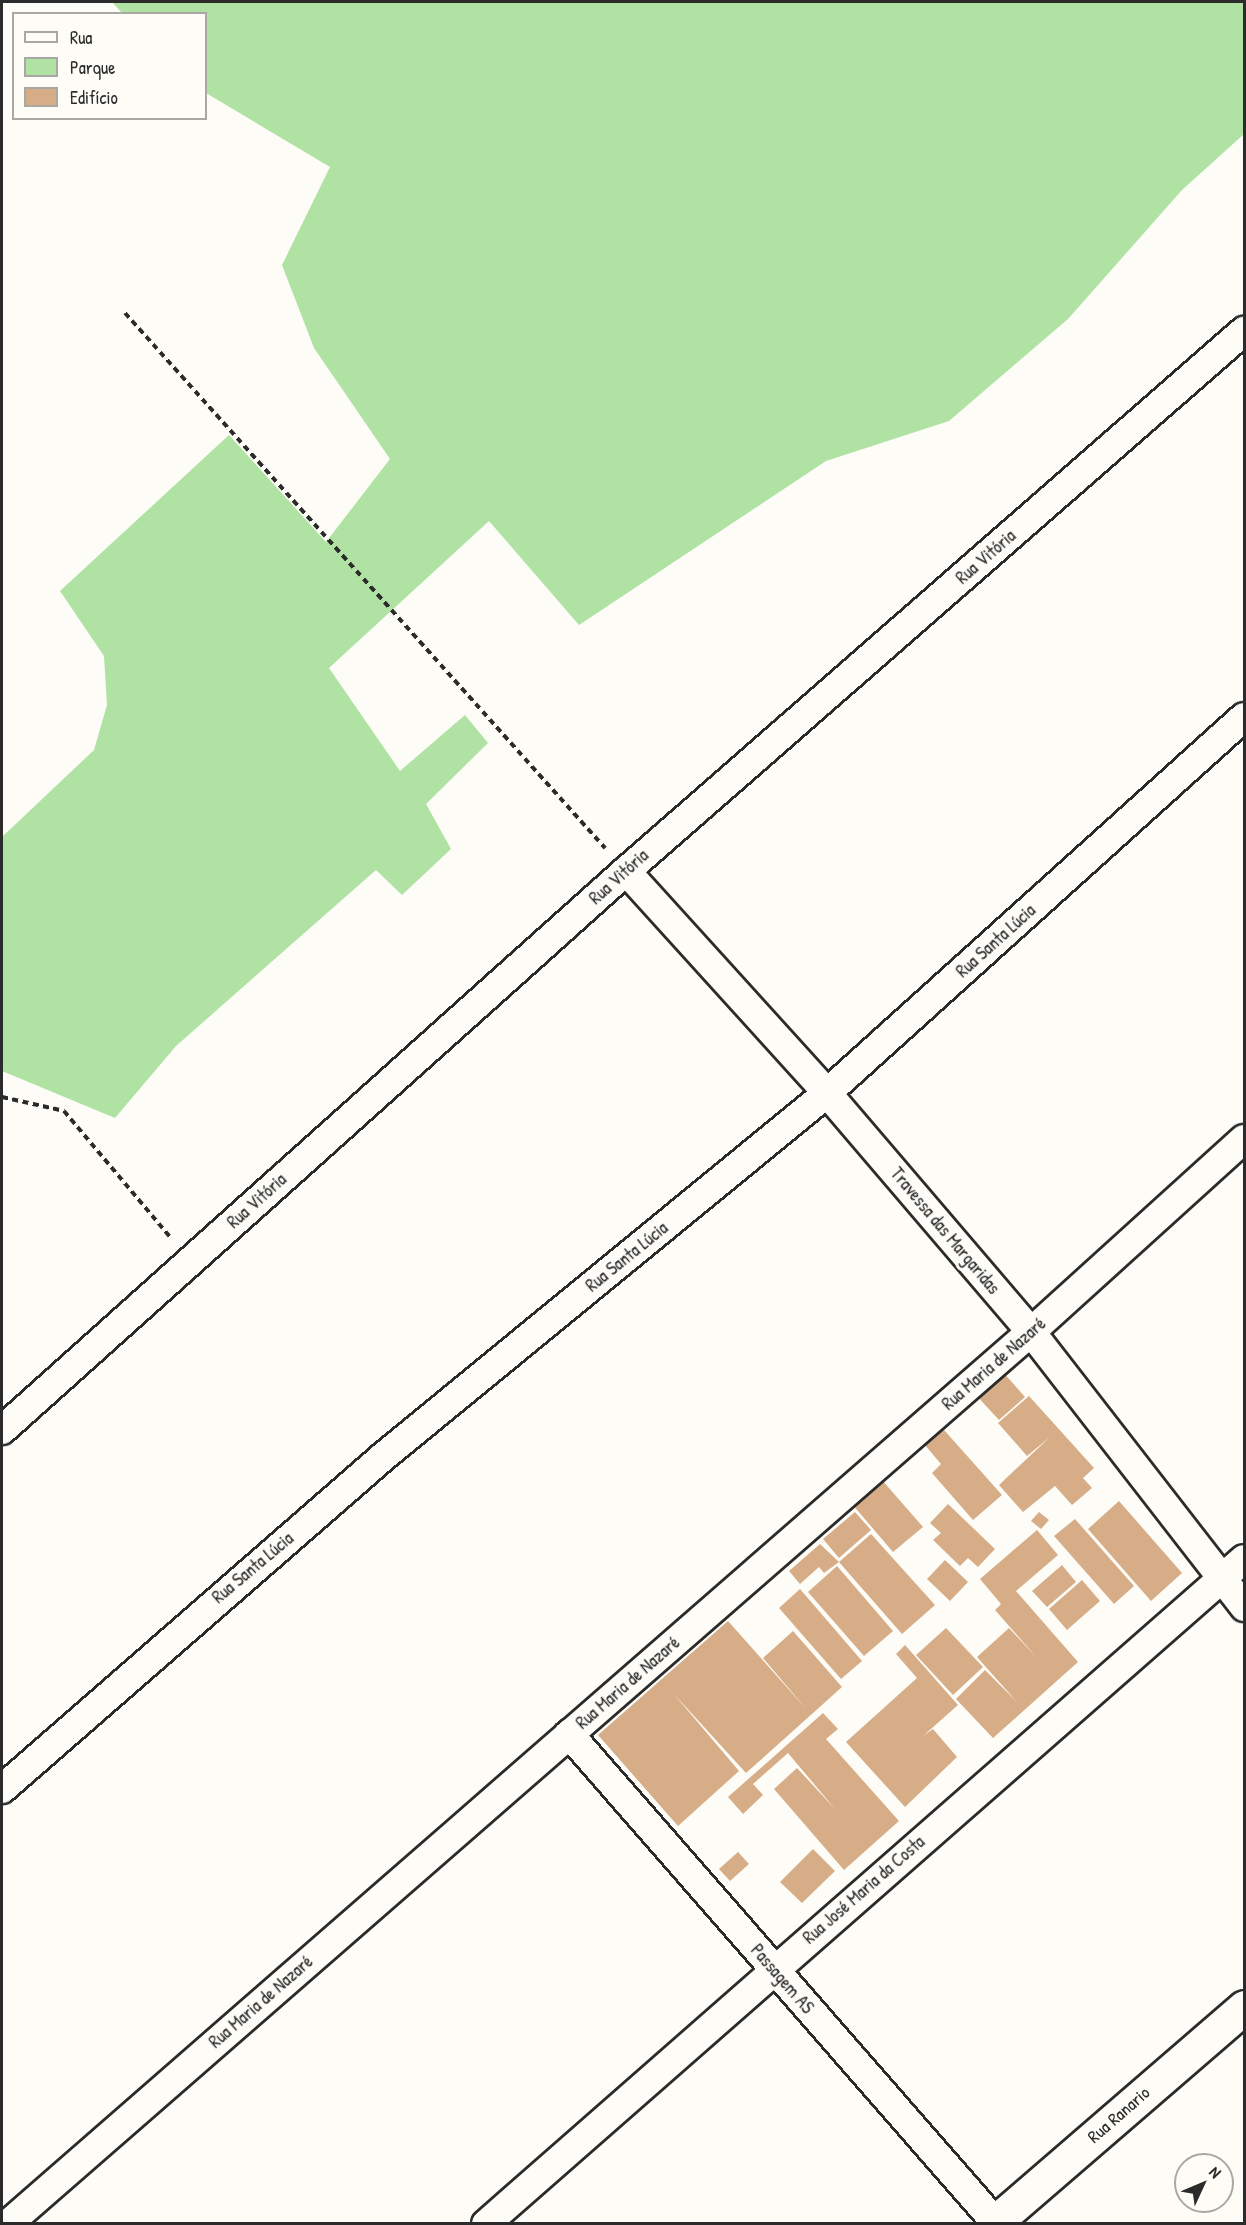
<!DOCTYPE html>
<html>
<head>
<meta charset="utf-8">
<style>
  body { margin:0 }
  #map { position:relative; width:1246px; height:2225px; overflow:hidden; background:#fdfcf7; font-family:"Patrick Hand",sans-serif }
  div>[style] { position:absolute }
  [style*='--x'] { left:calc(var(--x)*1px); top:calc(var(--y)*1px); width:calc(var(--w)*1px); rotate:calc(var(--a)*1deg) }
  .green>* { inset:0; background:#afe2a3 }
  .building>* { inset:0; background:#d7ad88 }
  .path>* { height:4px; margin-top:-2px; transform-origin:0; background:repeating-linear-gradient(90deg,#2b2b2b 0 6px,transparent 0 10.5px) }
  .roads { filter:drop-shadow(2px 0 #2b2b2b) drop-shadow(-2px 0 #2b2b2b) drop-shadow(0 2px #2b2b2b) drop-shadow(0 -2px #2b2b2b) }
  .minor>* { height:28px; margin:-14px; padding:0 14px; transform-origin:14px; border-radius:14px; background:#fdfcf7 }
  .tertiary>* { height:33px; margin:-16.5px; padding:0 16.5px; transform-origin:16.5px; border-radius:16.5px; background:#fdfcf7 }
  span { translate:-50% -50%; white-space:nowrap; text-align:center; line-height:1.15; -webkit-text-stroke:6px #fdfcf7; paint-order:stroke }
  .street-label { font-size:18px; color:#2b2b2b }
  .frame { position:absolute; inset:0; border:3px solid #2b2b2b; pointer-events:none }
  .legend { position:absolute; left:12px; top:12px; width:195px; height:108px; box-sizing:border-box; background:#fdfcf7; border:2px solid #a9a8a5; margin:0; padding:8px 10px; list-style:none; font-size:18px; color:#2b2b2b }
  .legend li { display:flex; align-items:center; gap:12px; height:30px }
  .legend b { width:30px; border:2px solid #a9a8a5 }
  .north { position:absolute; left:1174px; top:2153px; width:60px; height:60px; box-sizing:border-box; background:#fdfcf7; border:2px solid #a9a8a5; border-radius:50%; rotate:46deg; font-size:16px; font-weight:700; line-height:24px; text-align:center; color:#2b2b2b }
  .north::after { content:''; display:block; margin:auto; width:21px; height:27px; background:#2b2b2b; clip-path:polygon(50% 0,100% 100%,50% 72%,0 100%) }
</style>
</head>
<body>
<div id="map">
  <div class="green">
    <div style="clip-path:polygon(112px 2px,1244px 2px,1244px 134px,1182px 190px,1068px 319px,949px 421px,826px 461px,579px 625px,489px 521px,329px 668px,400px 771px,465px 715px,488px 743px,426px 804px,451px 849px,402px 895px,376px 870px,176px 1046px,115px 1118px,2px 1071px,2px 837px,94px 750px,107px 705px,104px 656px,60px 591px,229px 435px,326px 542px,390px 459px,314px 348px,282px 265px,330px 167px,206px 93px,206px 14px,122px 13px)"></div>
  </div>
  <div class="building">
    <div style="clip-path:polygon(1002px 1371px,1025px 1397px,999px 1420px,976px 1395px)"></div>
    <div style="clip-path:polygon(1029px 1396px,1094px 1468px,1083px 1478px,1092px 1488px,1072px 1505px,1055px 1486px,1023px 1512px,999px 1485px,1050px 1437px,1027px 1456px,998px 1423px)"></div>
    <div style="clip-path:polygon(936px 1421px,1002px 1495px,973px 1520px,932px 1473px,941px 1464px,918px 1437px)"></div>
    <div style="clip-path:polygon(875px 1472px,923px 1527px,893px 1552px,846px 1497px)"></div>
    <div style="clip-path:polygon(1119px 1501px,1182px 1573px,1151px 1601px,1088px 1529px)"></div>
    <div style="clip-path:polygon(948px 1504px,995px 1549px,978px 1567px,968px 1558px,960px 1566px,933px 1540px,941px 1533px,930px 1523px)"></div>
    <div style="clip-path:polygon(855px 1512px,871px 1530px,839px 1558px,823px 1539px)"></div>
    <div style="clip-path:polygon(1039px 1512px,1049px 1520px,1041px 1529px,1031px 1521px)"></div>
    <div style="clip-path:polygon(1075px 1519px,1134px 1586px,1114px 1604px,1054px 1536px)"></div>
    <div style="clip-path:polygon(1037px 1530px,1058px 1555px,1016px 1591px,1078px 1662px,993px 1738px,956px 1699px,985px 1670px,1017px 1702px,977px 1657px,1009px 1628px,1037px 1658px,995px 1610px,1001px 1604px,980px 1579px)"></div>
    <div style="clip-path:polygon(871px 1534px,935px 1605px,902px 1634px,839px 1562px)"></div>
    <div style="clip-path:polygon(820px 1544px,839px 1562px,824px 1573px,819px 1567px,800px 1584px,789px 1571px)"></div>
    <div style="clip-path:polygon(945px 1560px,968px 1582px,950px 1601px,927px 1579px)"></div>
    <div style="clip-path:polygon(1062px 1565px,1076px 1582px,1047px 1607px,1032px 1591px)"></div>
    <div style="clip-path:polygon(837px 1566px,893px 1631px,864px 1656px,808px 1592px)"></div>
    <div style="clip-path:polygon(1082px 1580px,1100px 1601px,1067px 1630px,1049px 1609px)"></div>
    <div style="clip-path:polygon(800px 1589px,862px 1661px,841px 1679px,779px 1608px)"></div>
    <div style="clip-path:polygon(728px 1621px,807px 1710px,763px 1658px,793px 1631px,842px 1687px,746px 1773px,673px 1693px,739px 1771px,678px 1826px,598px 1735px)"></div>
    <div style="clip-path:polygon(946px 1628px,983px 1667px,953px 1695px,916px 1655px)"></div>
    <div style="clip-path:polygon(905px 1645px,958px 1705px,923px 1736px,933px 1729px,957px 1757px,905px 1807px,846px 1742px,917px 1678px,896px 1654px)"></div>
    <div style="clip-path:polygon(823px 1713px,838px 1729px,826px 1739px,899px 1821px,844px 1870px,774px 1789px,797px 1768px,835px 1809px,788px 1753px,753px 1784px,763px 1795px,743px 1814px,728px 1797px)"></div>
    <div style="clip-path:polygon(813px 1849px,835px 1871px,802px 1903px,780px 1882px)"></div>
    <div style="clip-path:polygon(738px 1852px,749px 1864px,730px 1881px,719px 1869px)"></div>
  </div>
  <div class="path">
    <div style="--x:125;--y:313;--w:719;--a:48.1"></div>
    <div style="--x:2;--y:1097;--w:64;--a:12.7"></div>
    <div style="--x:64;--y:1111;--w:166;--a:49.9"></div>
  </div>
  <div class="roads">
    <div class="minor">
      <div style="--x:626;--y:871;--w:299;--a:47.8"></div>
      <div style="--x:827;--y:1093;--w:314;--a:49.5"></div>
      <div style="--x:1031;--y:1332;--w:348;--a:52.2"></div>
      <div style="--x:2;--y:1430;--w:838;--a:-41.86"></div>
      <div style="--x:626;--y:871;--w:821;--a:-41.15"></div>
      <div style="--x:569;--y:1734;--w:651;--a:48.86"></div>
      <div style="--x:2;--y:1789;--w:507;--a:-41.08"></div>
      <div style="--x:384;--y:1456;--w:573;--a:-39.33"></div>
      <div style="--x:827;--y:1093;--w:561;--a:-42.04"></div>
      <div style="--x:8;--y:2224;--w:1357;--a:-41.09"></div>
      <div style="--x:1031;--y:1332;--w:287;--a:-42.2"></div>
      <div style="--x:486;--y:2224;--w:1008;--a:-41.26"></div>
    </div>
    <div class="tertiary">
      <div style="--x:993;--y:2224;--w:332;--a:-40.8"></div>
    </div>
  </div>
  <div class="street-label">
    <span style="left:986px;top:557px;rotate:-41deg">Rua Vitória</span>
    <span style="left:619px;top:877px;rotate:-42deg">Rua Vitória</span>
    <span style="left:996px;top:941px;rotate:-42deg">Rua Santa Lúcia</span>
    <span style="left:257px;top:1201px;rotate:-42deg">Rua Vitória</span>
    <span style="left:945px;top:1231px;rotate:50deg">Travessa das Margaridas</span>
    <span style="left:627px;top:1257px;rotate:-39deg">Rua Santa Lúcia</span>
    <span style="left:994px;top:1364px;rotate:-41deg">Rua Maria de Nazaré</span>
    <span style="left:253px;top:1568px;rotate:-40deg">Rua Santa Lúcia</span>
    <span style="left:628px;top:1683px;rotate:-41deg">Rua Maria de Nazaré</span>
    <span style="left:864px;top:1890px;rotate:-41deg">Rua José Maria da Costa</span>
    <span style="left:782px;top:1979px;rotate:49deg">Passagem AS</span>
    <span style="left:261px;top:2002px;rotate:-41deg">Rua Maria de Nazaré</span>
    <span style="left:1119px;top:2115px;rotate:-41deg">Rua Ranario</span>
  </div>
  <div class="frame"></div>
  <ul class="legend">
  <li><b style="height:8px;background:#fdfcf7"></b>Rua</li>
  <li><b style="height:16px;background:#afe2a3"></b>Parque</li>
  <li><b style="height:16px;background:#d7ad88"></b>Edifício</li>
  </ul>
  <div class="north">N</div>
</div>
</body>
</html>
